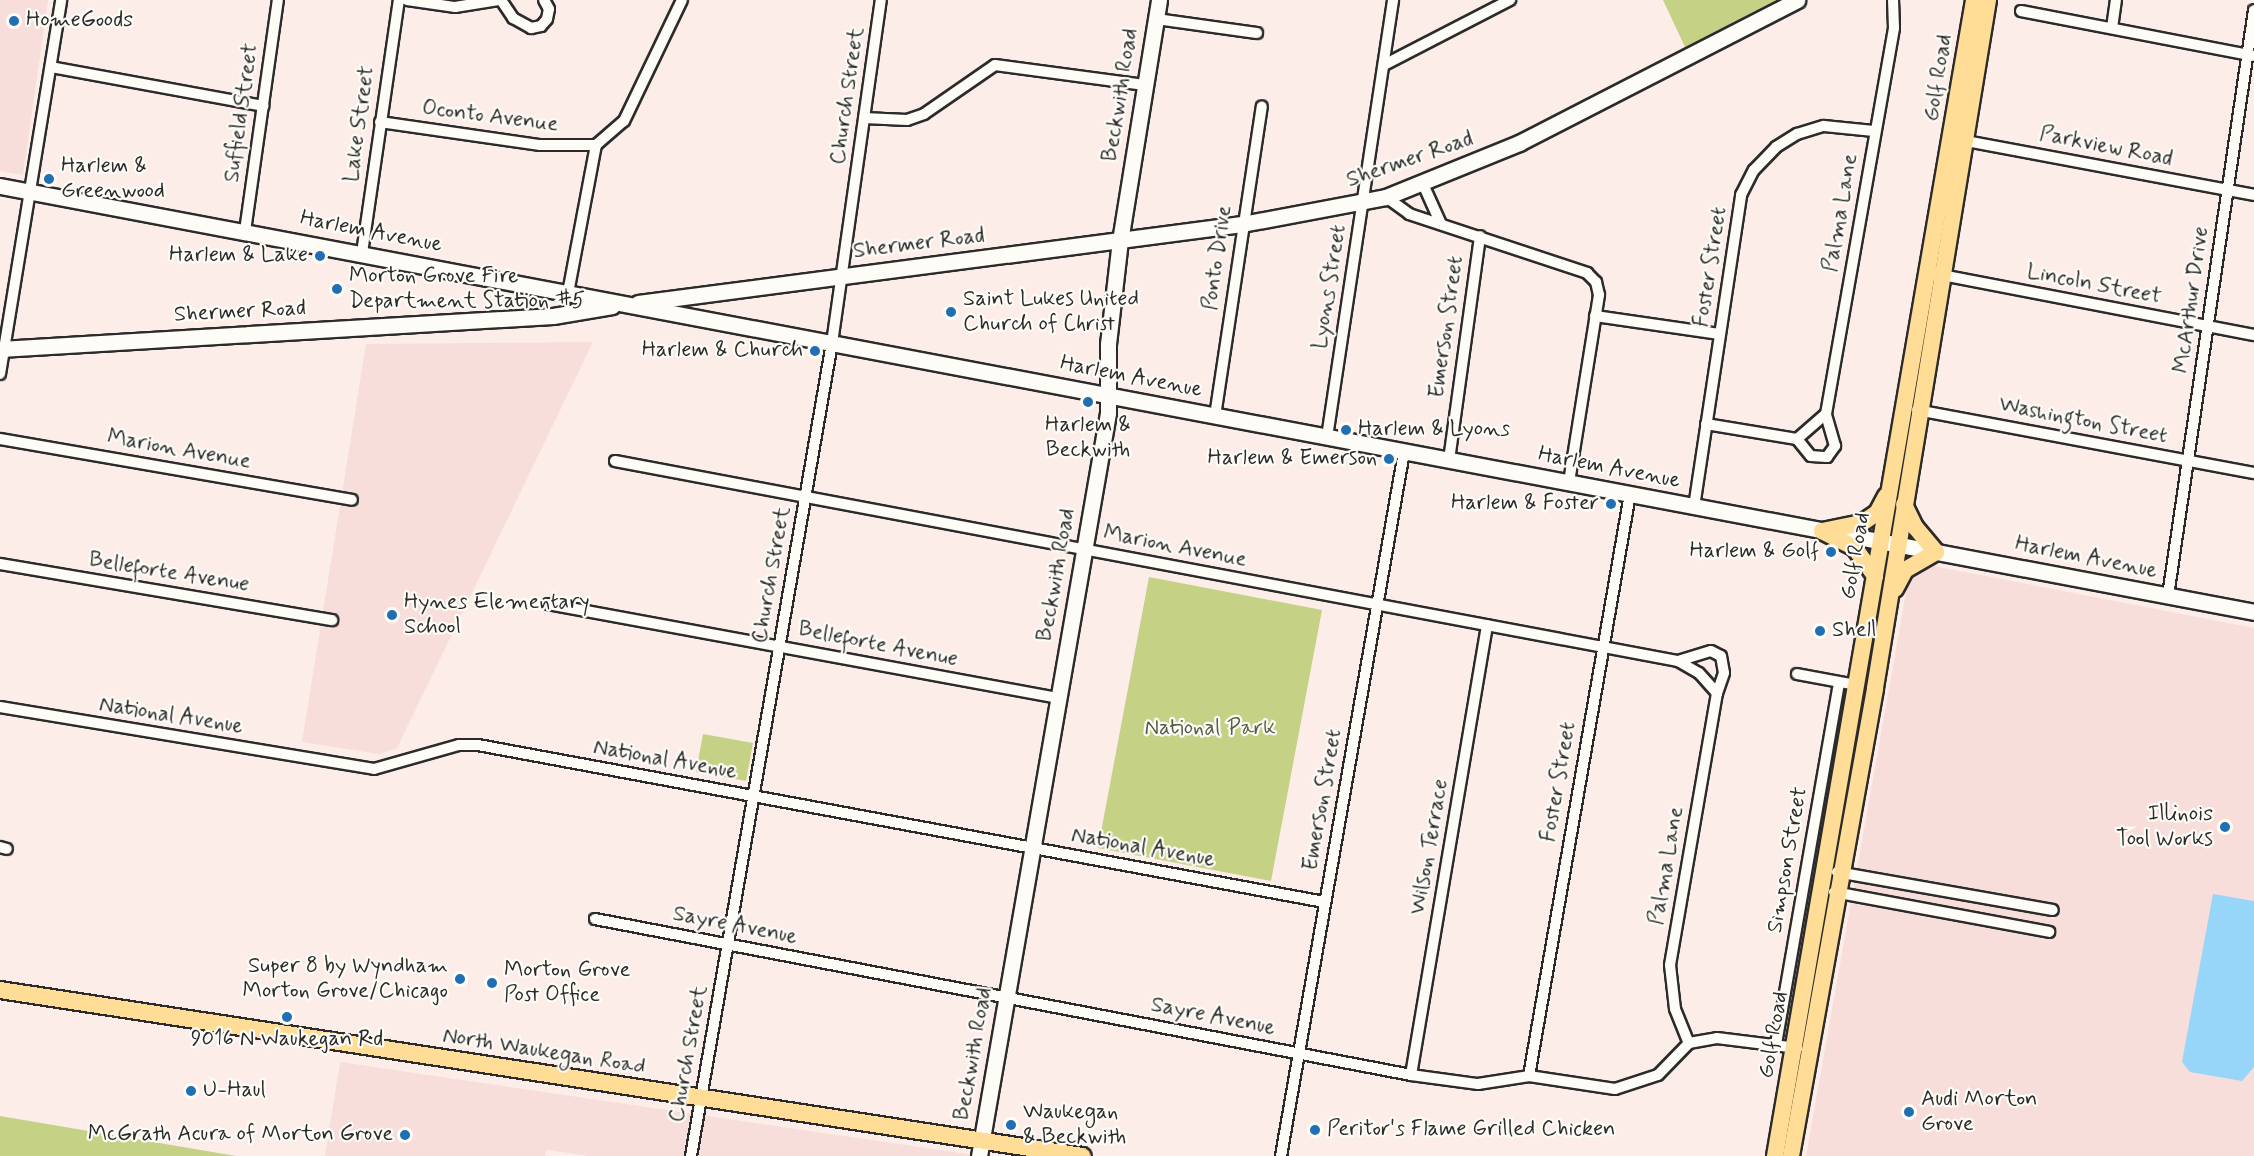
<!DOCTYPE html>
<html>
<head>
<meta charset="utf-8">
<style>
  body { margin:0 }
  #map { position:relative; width:2254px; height:1156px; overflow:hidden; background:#fcede8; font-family:Mynerve,sans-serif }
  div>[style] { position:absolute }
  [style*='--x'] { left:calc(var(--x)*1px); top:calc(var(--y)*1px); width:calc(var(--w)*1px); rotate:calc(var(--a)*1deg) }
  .built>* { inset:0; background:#f7deda }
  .green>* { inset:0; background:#c5d184 }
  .water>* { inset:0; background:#97d6f9 }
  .roads { filter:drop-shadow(2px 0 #2b2b2b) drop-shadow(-2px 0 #2b2b2b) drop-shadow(0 2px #2b2b2b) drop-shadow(0 -2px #2b2b2b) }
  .street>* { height:10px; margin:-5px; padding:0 5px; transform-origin:5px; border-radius:5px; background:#fdfcf7 }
  .secondary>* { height:15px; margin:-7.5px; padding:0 7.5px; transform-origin:7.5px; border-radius:7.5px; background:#fdfcf7 }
  .primary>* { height:16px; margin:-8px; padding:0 8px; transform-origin:8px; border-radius:8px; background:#ffdd96 }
  .dots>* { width:16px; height:16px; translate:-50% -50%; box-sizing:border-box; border:3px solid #fdfcf7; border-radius:50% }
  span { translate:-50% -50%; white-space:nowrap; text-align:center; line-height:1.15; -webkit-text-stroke:4.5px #fdfcf7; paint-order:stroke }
  .poi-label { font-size:22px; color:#2b2b2b }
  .left { translate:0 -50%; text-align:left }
  .right { translate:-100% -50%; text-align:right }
  .street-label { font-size:22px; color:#2b2b2b }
  .park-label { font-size:22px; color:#595d46 }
</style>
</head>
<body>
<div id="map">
  <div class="built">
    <div style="clip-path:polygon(0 0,48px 0,23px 175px,0 171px)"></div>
    <div style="clip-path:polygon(593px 342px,397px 748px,379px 754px,302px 742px,366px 344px)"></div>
    <div style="clip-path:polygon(1929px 565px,2254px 628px,2254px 1156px,1806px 1156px,1907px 587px,1915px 570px)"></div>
    <div style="clip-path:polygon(340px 1062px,981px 1156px,589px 1156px,547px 1150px,545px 1156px,325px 1156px)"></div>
  </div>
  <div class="green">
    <div style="clip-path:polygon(1663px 0,1776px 0,1685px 47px)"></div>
    <div style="clip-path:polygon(1149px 577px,1322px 610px,1271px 881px,1098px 848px)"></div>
    <div style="clip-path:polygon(703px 734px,753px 743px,746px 781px,696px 772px)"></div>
    <div style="clip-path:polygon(0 1116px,236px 1156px,0 1156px)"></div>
  </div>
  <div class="water">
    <div style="clip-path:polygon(2213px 894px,2254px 901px,2254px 1067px,2242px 1081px,2190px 1072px,2182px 1062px)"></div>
  </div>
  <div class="roads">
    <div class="street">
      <div style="--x:407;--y:0;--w:49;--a:8.3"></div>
      <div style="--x:455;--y:7;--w:44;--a:-9.2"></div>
      <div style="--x:501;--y:0;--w:22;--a:56"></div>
      <div style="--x:513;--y:18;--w:21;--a:29"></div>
      <div style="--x:531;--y:28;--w:10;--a:-11"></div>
      <div style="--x:541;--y:26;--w:9;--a:-49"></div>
      <div style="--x:547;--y:19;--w:10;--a:-79"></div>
      <div style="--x:549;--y:9;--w:10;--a:-119"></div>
      <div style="--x:2021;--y:11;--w:237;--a:10.9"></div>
      <div style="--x:1156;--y:19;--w:102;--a:7.9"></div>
      <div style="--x:2112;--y:28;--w:28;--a:-82"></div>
      <div style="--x:1384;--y:65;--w:142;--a:-27.3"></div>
      <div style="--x:51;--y:67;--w:216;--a:10.4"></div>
      <div style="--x:864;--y:118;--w:43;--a:2.7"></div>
      <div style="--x:907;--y:120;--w:18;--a:-19"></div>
      <div style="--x:924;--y:114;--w:86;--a:-34.6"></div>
      <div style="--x:995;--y:65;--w:151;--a:7.6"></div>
      <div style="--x:380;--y:122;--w:162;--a:8.2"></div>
      <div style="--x:540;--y:145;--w:56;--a:0"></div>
      <div style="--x:1961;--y:140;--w:298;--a:10.6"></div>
      <div style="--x:1423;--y:184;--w:44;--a:65.8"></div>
      <div style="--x:1386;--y:197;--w:29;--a:36"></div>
      <div style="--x:1409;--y:214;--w:188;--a:18.3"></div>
      <div style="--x:1587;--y:273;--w:13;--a:45"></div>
      <div style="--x:1596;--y:282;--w:13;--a:77"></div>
      <div style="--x:1599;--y:295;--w:190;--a:99.1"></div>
      <div style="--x:245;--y:231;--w:233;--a:-81.9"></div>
      <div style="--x:362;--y:253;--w:256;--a:-81.7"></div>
      <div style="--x:1937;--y:274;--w:323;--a:10.9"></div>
      <div style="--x:568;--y:293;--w:151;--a:-79.3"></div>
      <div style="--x:596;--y:145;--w:37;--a:-41"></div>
      <div style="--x:624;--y:121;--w:134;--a:-64.4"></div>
      <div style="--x:1595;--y:316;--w:126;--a:8.2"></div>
      <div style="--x:0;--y:374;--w:379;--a:-80.7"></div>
      <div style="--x:1917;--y:410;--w:343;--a:10.6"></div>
      <div style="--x:1215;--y:416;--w:313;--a:-81.4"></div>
      <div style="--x:1706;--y:424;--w:92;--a:9.4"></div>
      <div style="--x:1797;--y:439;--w:38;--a:-41"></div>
      <div style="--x:1826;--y:414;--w:392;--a:-80"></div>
      <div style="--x:1894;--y:28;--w:28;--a:-92"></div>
      <div style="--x:1327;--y:437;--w:442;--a:-81.4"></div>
      <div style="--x:0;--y:439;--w:357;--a:9.8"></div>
      <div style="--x:1797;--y:439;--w:22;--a:51"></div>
      <div style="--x:1811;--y:456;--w:16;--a:4"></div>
      <div style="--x:1827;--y:457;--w:14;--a:-54"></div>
      <div style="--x:1835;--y:446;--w:33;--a:-106"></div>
      <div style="--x:1449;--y:460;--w:226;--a:-82.1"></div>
      <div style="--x:615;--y:461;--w:1082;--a:10.66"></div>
      <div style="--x:1678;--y:661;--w:24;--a:30"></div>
      <div style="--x:1699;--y:673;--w:27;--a:48"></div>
      <div style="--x:1694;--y:507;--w:316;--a:-81.4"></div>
      <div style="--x:1741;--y:195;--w:28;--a:-63"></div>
      <div style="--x:1754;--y:170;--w:32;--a:-46"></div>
      <div style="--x:1776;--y:147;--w:25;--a:-32"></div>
      <div style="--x:1797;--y:134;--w:28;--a:-17"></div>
      <div style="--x:1824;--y:126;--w:50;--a:5.7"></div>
      <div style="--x:0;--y:564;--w:337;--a:9.6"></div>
      <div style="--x:2168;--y:596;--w:592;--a:-81.65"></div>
      <div style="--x:548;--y:604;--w:519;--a:10.44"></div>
      <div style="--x:1678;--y:661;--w:34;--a:-17"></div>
      <div style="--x:1711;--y:651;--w:11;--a:27"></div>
      <div style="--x:1721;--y:656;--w:17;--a:80"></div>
      <div style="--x:1724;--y:673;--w:21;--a:109"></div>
      <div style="--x:1717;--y:693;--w:276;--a:99.8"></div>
      <div style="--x:1670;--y:965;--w:44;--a:83.5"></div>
      <div style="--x:1675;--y:1009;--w:37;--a:68"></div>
      <div style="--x:1797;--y:674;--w:60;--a:10.6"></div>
      <div style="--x:0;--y:707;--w:379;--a:9.4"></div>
      <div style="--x:374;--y:769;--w:88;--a:-15.8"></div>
      <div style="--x:459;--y:745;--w:19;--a:0"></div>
      <div style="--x:478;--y:745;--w:860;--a:10.51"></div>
      <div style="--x:0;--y:847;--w:7;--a:16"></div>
      <div style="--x:1837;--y:872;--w:219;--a:10"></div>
      <div style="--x:1834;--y:892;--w:219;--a:10.5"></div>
      <div style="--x:595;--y:919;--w:831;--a:10.82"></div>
      <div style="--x:1411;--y:1075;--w:68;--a:7.7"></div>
      <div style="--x:1478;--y:1084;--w:52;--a:-8.9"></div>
      <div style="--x:1529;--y:1076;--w:87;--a:8.6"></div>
      <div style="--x:1615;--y:1089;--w:45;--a:-18"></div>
      <div style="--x:1658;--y:1075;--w:45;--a:-45.9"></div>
      <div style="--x:1689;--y:1043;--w:28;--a:-10"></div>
      <div style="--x:1717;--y:1038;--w:81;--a:7.1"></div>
      <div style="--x:1776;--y:1044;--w:367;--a:-80.1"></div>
      <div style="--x:1411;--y:1075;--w:456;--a:-80.4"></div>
      <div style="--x:1529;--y:1076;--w:591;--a:-80.15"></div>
      <div style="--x:691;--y:1156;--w:825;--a:-80.16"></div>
      <div style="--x:832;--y:343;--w:346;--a:-81.9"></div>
      <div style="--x:1281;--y:1156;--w:715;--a:-80.09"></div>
    </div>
    <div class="secondary">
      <div style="--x:0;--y:186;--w:2294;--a:10.7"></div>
      <div style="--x:638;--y:303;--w:609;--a:-7.45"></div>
      <div style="--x:1242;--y:224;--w:147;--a:-10.6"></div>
      <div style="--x:1386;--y:197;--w:144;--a:-22.1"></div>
      <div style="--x:1519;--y:143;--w:313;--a:-27.2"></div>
      <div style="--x:0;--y:349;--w:554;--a:-3.42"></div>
      <div style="--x:553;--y:316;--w:60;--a:-9.6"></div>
      <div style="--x:979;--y:1156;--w:754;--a:-80.15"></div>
      <div style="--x:1108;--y:413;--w:69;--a:-90"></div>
      <div style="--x:1108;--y:344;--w:104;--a:-83.4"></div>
      <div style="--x:1120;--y:241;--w:244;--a:-80.8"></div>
    </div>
    <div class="primary">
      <div style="--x:1822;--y:531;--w:41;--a:-11.3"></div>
      <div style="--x:1862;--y:523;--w:18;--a:-34"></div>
      <div style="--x:1877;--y:513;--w:19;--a:-62"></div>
      <div style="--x:1822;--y:531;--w:36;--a:27"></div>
      <div style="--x:1854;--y:547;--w:36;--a:54"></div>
      <div style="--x:1895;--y:589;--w:21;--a:-62"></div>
      <div style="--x:1905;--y:570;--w:36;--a:-30"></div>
      <div style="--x:1936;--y:552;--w:33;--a:-130"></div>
      <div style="--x:1915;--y:527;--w:25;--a:-116"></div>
      <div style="--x:0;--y:990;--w:1095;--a:8.72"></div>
      <div style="--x:1775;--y:1156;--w:1173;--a:-80.23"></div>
      <div style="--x:1791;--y:1156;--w:475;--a:-79.8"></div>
      <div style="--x:1875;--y:688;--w:697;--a:-80.67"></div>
    </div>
  </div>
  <div class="dots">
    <div style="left:14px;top:21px;background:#1f6fb2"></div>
    <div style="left:49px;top:179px;background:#1f6fb2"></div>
    <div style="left:320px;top:256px;background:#1f6fb2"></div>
    <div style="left:337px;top:289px;background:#1f6fb2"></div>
    <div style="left:951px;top:312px;background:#1f6fb2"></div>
    <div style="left:815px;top:351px;background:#1f6fb2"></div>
    <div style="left:1088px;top:402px;background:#1f6fb2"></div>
    <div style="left:1346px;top:430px;background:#1f6fb2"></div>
    <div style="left:1389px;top:459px;background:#1f6fb2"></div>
    <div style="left:1611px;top:504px;background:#1f6fb2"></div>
    <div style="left:1831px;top:552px;background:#1f6fb2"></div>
    <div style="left:392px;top:615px;background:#1f6fb2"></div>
    <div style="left:1820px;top:631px;background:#1f6fb2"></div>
    <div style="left:2225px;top:827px;background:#1f6fb2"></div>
    <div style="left:460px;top:979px;background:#1f6fb2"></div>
    <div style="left:492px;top:983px;background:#1f6fb2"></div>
    <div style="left:287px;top:1017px;background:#1f6fb2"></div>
    <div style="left:191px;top:1091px;background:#1f6fb2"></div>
    <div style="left:1909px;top:1112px;background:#1f6fb2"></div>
    <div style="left:1011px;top:1125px;background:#1f6fb2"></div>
    <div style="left:1315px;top:1130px;background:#1f6fb2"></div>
    <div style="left:405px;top:1135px;background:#1f6fb2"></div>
  </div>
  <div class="poi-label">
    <span class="left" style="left:26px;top:21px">HomeGoods</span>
    <span class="left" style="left:61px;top:179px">Harlem &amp;<br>Greenwood</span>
    <span class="right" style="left:308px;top:256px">Harlem &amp; Lake</span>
    <span class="left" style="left:349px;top:289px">Morton Grove Fire<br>Department Station #5</span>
    <span class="left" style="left:963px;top:312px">Saint Lukes United<br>Church of Christ</span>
    <span class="right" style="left:803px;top:351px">Harlem &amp; Church</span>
    <span style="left:1088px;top:438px">Harlem &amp;<br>Beckwith</span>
    <span class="left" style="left:1358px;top:430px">Harlem &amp; Lyons</span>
    <span class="right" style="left:1377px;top:459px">Harlem &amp; Emerson</span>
    <span class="right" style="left:1599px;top:504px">Harlem &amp; Foster</span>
    <span class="right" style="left:1819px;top:552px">Harlem &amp; Golf</span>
    <span class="left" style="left:404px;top:615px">Hynes Elementary<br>School</span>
    <span class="left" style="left:1832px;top:631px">Shell</span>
    <span class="right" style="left:2213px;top:827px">Illinois<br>Tool Works</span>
    <span class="right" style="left:448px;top:979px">Super 8 by Wyndham<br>Morton Grove/Chicago</span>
    <span class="left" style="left:504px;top:983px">Morton Grove<br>Post Office</span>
    <span style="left:287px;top:1040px">9016 N Waukegan Rd</span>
    <span class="left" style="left:203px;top:1091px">U-Haul</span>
    <span class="left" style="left:1921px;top:1112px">Audi Morton<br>Grove</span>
    <span class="left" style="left:1023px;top:1125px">Waukegan<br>&amp; Beckwith</span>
    <span class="left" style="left:1327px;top:1130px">Peritor's Flame Grilled Chicken</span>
    <span class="right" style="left:393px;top:1135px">McGrath Acura of Morton Grove</span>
  </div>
  <div class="street-label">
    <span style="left:1939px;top:78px;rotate:-81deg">Golf Road</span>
    <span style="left:1121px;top:95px;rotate:-81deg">Beckwith Road</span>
    <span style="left:848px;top:96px;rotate:-82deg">Church Street</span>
    <span style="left:242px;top:113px;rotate:-82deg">Suffield Street</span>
    <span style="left:490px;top:117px;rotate:7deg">Oconto Avenue</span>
    <span style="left:360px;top:124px;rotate:-82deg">Lake Street</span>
    <span style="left:2106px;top:147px;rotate:11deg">Parkview Road</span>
    <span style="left:1410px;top:160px;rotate:-19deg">Shermer Road</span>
    <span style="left:1841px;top:213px;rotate:-80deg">Palma Lane</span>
    <span style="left:371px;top:232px;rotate:11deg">Harlem Avenue</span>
    <span style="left:919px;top:244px;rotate:-7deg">Shermer Road</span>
    <span style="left:1218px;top:258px;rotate:-82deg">Ponto Drive</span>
    <span style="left:1711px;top:267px;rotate:-81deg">Foster Street</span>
    <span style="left:2094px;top:285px;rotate:11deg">Lincoln Street</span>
    <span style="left:1330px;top:287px;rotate:-81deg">Lyons Street</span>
    <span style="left:2192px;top:300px;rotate:-82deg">McArthur Drive</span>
    <span style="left:240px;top:312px;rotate:-3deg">Shermer Road</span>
    <span style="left:1447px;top:327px;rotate:-82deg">Emerson Street</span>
    <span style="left:1131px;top:377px;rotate:11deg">Harlem Avenue</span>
    <span style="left:2083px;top:421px;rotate:11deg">Washington Street</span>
    <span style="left:179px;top:450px;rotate:10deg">Marion Avenue</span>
    <span style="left:1609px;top:468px;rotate:11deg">Harlem Avenue</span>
    <span style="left:1175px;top:547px;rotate:11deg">Marion Avenue</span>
    <span style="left:1856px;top:556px;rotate:-80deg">Golf Road</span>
    <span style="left:2086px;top:558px;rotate:11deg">Harlem Avenue</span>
    <span style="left:169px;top:573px;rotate:9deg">Belleforte Avenue</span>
    <span style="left:772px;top:575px;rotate:-80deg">Church Street</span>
    <span style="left:1057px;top:575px;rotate:-80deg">Beckwith Road</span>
    <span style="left:878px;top:645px;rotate:11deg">Belleforte Avenue</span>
    <span style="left:171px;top:716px;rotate:9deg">National Avenue</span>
    <span style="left:665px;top:760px;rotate:10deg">National Avenue</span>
    <span style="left:1559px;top:782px;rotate:-80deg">Foster Street</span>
    <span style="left:1323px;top:800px;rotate:-80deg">Emerson Street</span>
    <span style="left:1430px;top:847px;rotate:-80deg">Wilson Terrace</span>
    <span style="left:1143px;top:848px;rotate:10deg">National Avenue</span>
    <span style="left:1788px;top:860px;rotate:-80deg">Simpson Street</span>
    <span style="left:1667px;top:866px;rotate:-80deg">Palma Lane</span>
    <span style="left:735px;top:926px;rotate:11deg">Sayre Avenue</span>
    <span style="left:1213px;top:1017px;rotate:11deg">Sayre Avenue</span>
    <span style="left:1774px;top:1035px;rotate:-80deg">Golf Road</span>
    <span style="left:544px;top:1052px;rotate:9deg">North Waukegan Road</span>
    <span style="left:689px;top:1054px;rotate:-80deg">Church Street</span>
    <span style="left:974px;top:1054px;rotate:-80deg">Beckwith Road</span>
  </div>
  <div class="park-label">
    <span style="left:1210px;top:729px">National Park</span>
  </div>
</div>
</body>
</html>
